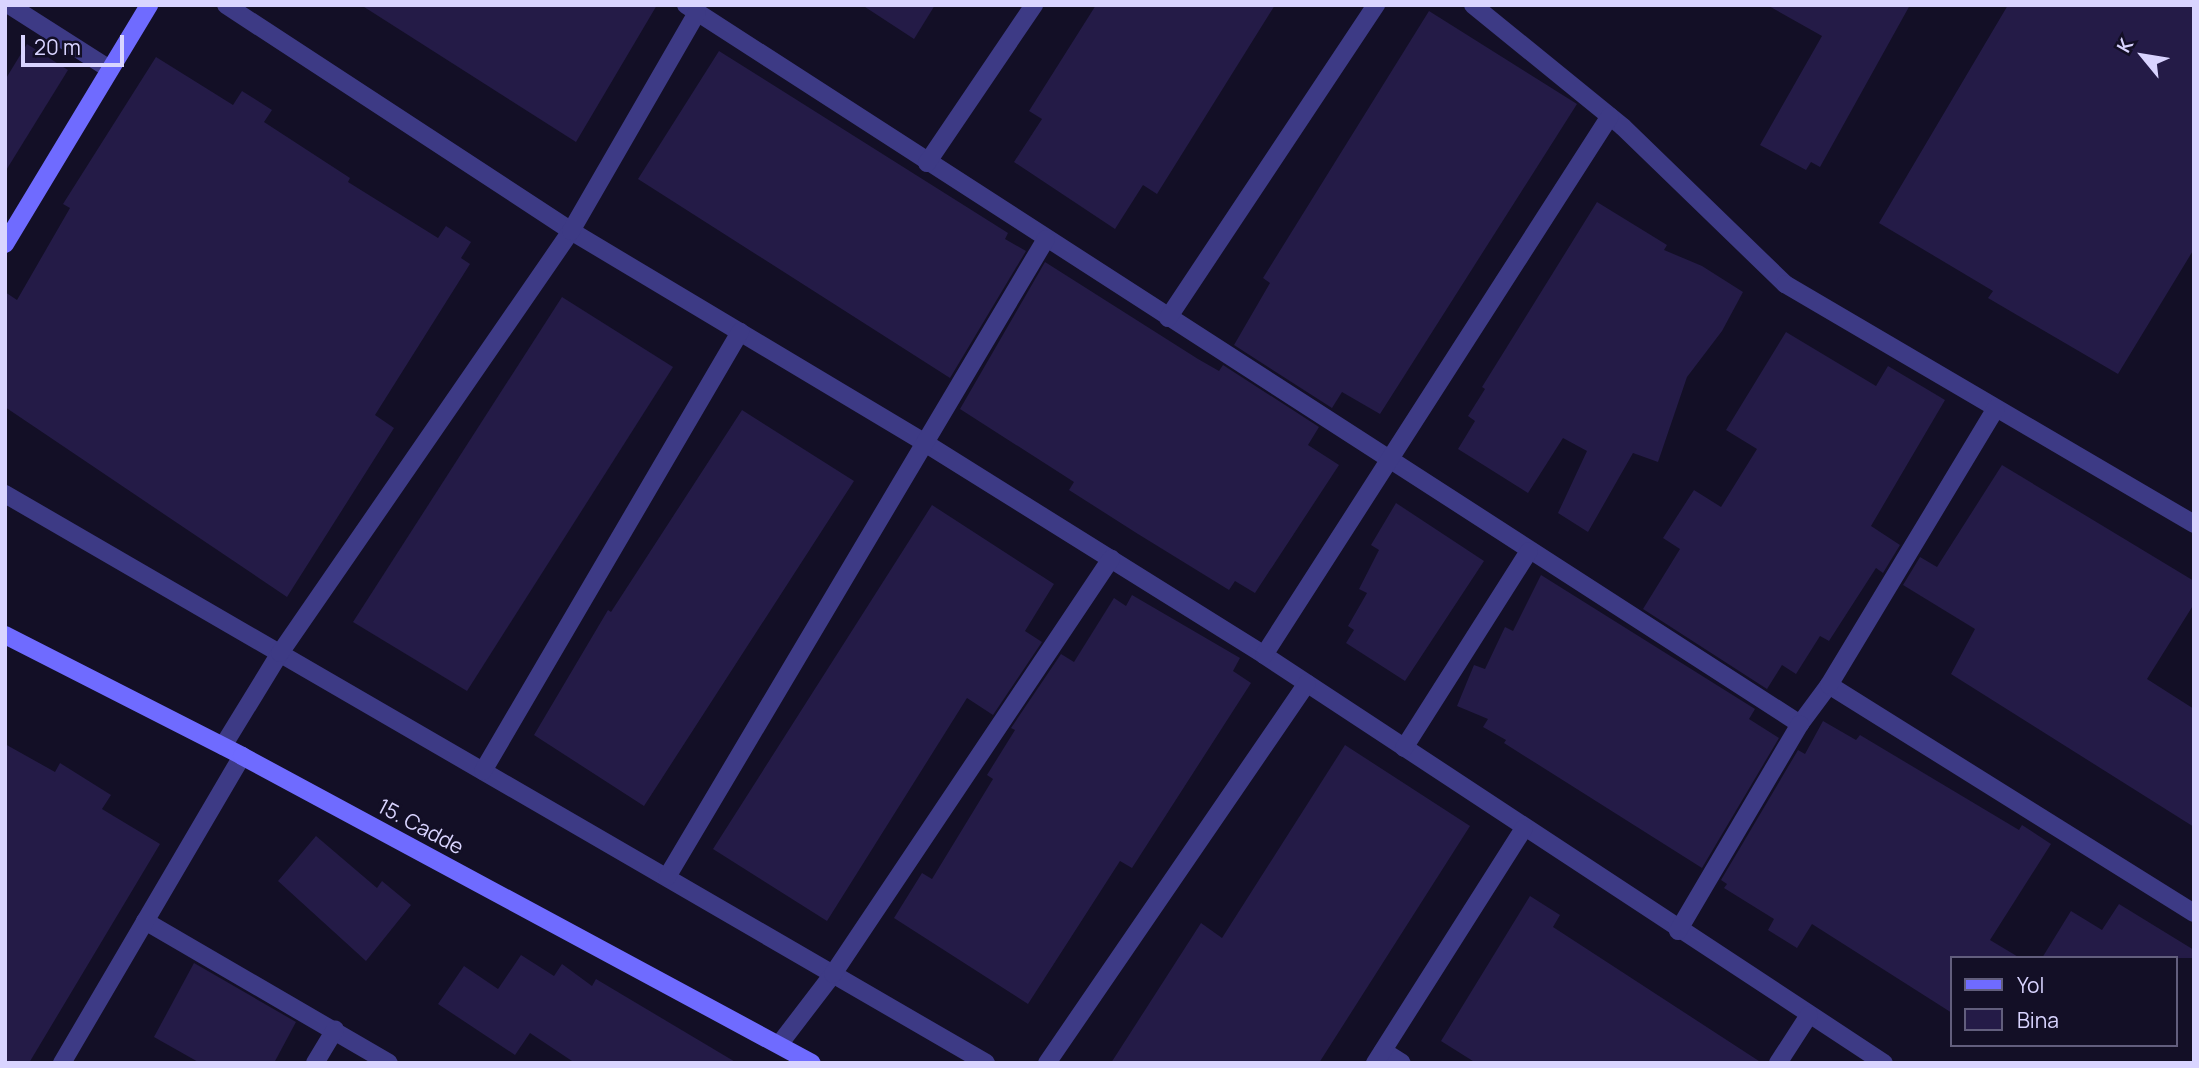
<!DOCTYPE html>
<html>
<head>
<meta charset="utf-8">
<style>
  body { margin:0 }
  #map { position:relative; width:2199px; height:1068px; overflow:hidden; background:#130f26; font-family:Manrope,sans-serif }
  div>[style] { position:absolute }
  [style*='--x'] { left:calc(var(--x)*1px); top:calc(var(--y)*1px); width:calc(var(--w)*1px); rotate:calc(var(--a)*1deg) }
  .building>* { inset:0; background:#241b47 }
  .street>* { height:18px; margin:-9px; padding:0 9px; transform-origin:9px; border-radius:9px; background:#3d3a85 }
  .secondary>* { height:18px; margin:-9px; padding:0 9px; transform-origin:9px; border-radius:9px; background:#6f6bff }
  span { translate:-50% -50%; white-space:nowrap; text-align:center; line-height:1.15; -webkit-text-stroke:5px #130f26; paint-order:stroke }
  .street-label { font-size:21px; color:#d9d4ff }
  .frame { position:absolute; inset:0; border:7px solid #d9d4ff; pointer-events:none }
  .legend { position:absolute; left:1950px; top:956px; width:228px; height:91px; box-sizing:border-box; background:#130f26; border:2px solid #625e7d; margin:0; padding:9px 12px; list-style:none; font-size:21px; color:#d9d4ff }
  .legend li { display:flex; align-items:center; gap:14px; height:35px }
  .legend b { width:35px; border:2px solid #625e7d }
  .north { position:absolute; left:2108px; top:21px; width:70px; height:70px; -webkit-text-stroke:5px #130f26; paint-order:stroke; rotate:300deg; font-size:19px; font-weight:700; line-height:28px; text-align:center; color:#d9d4ff }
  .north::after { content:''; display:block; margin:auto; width:24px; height:32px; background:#d9d4ff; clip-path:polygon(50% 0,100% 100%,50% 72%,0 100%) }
  .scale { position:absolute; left:21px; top:35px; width:103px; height:32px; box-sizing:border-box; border:4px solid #d9d4ff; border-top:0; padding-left:9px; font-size:21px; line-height:24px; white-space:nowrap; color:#d9d4ff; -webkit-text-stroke:5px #130f26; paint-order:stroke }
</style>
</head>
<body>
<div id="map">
  <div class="building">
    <div style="clip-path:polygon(361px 5px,657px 5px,576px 142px)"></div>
    <div style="clip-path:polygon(862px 5px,935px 5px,914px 39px)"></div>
    <div style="clip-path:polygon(1096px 5px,1275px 5px,1157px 194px,1143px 185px,1115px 229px,1014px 162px,1042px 119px,1029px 111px)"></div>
    <div style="clip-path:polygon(1767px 5px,1910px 5px,1820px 167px,1811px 162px,1806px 170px,1760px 145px,1822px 36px)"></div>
    <div style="clip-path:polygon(2008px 5px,2194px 5px,2194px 249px,2118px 374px,1988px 298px,1993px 291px,1879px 223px)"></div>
    <div style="clip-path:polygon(1429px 11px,1577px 104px,1380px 414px,1342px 392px,1332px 408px,1234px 345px,1270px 283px,1263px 278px)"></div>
    <div style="clip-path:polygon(27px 44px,68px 70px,5px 172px,5px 80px)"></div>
    <div style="clip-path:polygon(719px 51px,1008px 233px,1005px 239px,1026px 251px,950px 378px,638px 179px)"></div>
    <div style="clip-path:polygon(156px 57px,233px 105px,242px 91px,272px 110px,264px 122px,350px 178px,348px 182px,438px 238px,446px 226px,471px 242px,461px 258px,470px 264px,375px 415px,394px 428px,287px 597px,5px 407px,5px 292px,17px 300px,70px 208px,63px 204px)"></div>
    <div style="clip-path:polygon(1597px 202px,1667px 245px,1664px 250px,1702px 266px,1743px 292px,1722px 331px,1687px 377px,1658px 462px,1633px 453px,1588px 532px,1558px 513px,1587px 451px,1563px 438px,1528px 493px,1458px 449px,1475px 421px,1468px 416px,1485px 389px,1482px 387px)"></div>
    <div style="clip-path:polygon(1045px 262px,1198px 359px,1219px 371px,1223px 365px,1319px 427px,1308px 445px,1339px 465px,1255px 593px,1235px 581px,1229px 590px,1138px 534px,1069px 490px,1074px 482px,960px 409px)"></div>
    <div style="clip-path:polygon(562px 297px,673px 367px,467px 691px,353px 622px)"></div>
    <div style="clip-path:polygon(1786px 332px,1876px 386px,1888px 366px,1945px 400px,1871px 526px,1900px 545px,1883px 573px,1876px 568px,1829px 641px,1820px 636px,1796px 674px,1782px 665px,1767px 689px,1643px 609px,1680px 549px,1663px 538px,1694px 490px,1721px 507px,1757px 449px,1726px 430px)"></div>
    <div style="clip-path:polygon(742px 410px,854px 481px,644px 806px,534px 735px,608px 610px,611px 612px)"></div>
    <div style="clip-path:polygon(2002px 465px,2194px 581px,2194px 604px,2147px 679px,2194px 709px,2194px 827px,1951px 674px,1975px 629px,1903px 585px,1920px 557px,1937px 567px)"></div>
    <div style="clip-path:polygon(1396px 503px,1484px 561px,1405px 681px,1346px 643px,1354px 630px,1348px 626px,1367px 593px,1359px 589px,1379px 550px,1371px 545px)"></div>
    <div style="clip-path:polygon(932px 505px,1054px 584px,1025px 631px,1042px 642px,993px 715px,967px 698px,827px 921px,713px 849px)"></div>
    <div style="clip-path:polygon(1541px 575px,1755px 709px,1749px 719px,1779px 738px,1702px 868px,1504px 743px,1506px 740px,1483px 727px,1488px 719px,1457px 706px,1474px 665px,1485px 669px,1505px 627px,1513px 631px)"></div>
    <div style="clip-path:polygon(1132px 595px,1240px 658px,1233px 671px,1251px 683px,1132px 868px,1120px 861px,1028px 1004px,894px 918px,922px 873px,932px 879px,993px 779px,987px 775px,1015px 730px,1011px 728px,1061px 654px,1074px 662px,1114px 598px,1126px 606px)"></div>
    <div style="clip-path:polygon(1823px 721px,1856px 740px,1860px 735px,2019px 830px,2022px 825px,2051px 844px,1990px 940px,2020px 958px,1952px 958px,1952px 1013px,1812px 924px,1797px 948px,1768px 930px,1774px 919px,1724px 888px,1727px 884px,1721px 880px,1798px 750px,1805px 754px)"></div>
    <div style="clip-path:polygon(5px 744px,55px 772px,60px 763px,111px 795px,102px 809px,160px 844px,29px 1063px,5px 1063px)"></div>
    <div style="clip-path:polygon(1345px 745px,1470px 826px,1319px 1063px,1111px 1063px,1201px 923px,1222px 938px)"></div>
    <div style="clip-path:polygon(316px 836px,377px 888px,382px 881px,411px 905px,366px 961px,278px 881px)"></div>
    <div style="clip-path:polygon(1530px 896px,1560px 915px,1553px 927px,1762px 1063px,1476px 1063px,1441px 1041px)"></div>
    <div style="clip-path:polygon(2119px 904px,2194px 950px,2194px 958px,2042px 958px,2071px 911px,2102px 930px)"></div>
    <div style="clip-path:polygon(521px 955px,554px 976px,562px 964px,592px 986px,596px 979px,737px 1063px,575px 1063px,530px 1033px,515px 1055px,438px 1004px,464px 966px,498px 989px)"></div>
    <div style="clip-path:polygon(194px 963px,296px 1022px,274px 1063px,200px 1063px,154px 1037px)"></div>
  </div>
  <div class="street">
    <div style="--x:9;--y:5;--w:117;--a:32.5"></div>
    <div style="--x:226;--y:5;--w:412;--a:33.2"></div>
    <div style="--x:571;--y:231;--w:413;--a:30.9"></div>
    <div style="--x:925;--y:443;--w:400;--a:32"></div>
    <div style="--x:1264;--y:655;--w:742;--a:33.35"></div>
    <div style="--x:686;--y:5;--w:1326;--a:32.84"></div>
    <div style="--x:1800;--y:724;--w:49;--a:-53.4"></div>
    <div style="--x:1829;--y:685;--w:430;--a:32"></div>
    <div style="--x:1473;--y:5;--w:193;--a:39.1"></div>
    <div style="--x:1623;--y:127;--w:226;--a:44.1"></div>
    <div style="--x:1785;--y:284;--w:474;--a:30.4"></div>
    <div style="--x:927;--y:163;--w:191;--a:-55.9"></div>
    <div style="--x:1168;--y:318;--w:376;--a:-56.4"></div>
    <div style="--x:5;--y:494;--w:1134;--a:30.11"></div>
    <div style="--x:1264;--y:655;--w:640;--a:-57.3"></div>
    <div style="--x:1829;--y:685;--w:323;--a:-58.9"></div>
    <div style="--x:223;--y:746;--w:109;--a:-58.5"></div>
    <div style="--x:280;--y:653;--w:513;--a:-55.41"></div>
    <div style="--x:571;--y:231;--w:252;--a:-60"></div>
    <div style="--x:1404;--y:748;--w:233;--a:-57.6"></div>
    <div style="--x:483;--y:771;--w:509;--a:-59.65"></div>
    <div style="--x:667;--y:877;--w:742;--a:-59.29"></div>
    <div style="--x:145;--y:921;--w:282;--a:30.2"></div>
    <div style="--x:1678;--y:931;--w:240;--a:-59.5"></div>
    <div style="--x:781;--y:1042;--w:86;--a:-52.6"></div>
    <div style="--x:833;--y:974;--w:500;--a:-56.2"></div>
    <div style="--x:1383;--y:1051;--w:22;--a:32"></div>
    <div style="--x:62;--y:1063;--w:356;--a:-59.6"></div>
    <div style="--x:315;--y:1063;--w:39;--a:-59"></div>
    <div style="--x:1047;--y:1063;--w:460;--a:-55.6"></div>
    <div style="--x:1375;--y:1063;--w:278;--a:-57.6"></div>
    <div style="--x:1778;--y:1063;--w:57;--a:-57.1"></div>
  </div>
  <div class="secondary">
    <div style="--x:5;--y:244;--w:279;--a:-58.9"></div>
    <div style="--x:5;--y:635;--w:266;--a:27"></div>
    <div style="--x:242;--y:756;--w:647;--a:28.31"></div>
  </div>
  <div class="street-label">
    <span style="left:421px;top:826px;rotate:28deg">15. Cadde</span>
  </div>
  <div class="frame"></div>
  <ul class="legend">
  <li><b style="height:9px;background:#6f6bff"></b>Yol</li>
  <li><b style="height:19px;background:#241b47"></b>Bina</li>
  </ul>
  <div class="north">K</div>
  <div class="scale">20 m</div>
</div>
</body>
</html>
